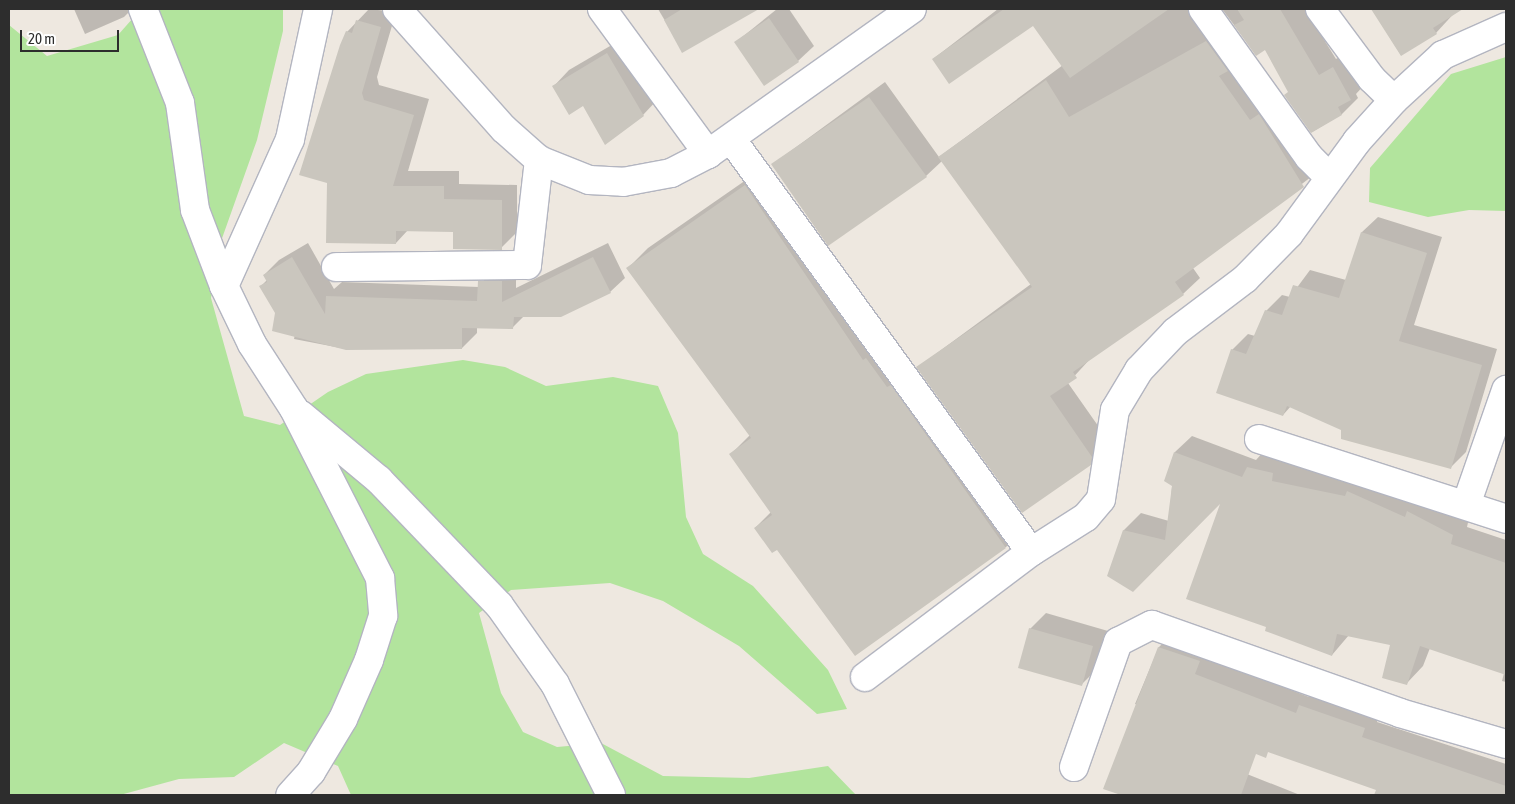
<!DOCTYPE html>
<html>
<head>
<meta charset="utf-8">
<style>
  body { margin:0 }
  #map { position:relative; width:1515px; height:804px; overflow:hidden; background:#eee8e0; font-family:"Asap Condensed",sans-serif }
  div>[style] { position:absolute }
  [style*='--x'] { left:calc(var(--x)*1px); top:calc(var(--y)*1px); width:calc(var(--w)*1px); rotate:calc(var(--a)*1deg) }
  .green>* { inset:0; background:#b2e49d }
  .shadow>* { inset:0; background:#0003 }
  .building>* { inset:0; background:#cac6be }
  .roads { filter:drop-shadow(1px 0 #b3b5c0) drop-shadow(-1px 0 #b3b5c0) drop-shadow(0 1px #b3b5c0) drop-shadow(0 -1px #b3b5c0) }
  .minor>* { height:28px; margin:-14px; padding:0 14px; transform-origin:14px; border-radius:14px; background:#fff }
  span { translate:-50% -50%; white-space:nowrap; text-align:center; line-height:1.15; -webkit-text-stroke:4.5px #fff; paint-order:stroke }
  .frame { position:absolute; inset:0; border:10px solid #2d2d2d; pointer-events:none }
  .scale { position:absolute; left:20px; top:30px; width:99px; height:22px; box-sizing:border-box; border:2px solid #2d2d2d; border-top:0; padding-left:6px; font-size:15px; line-height:18px; white-space:nowrap; color:#2d2d2d; -webkit-text-stroke:4px #fff; paint-order:stroke }
</style>
</head>
<body>
<div id="map">
  <div class="green">
    <div style="clip-path:polygon(141px 9px,283px 9px,283px 31px,257px 140px,220px 244px,211px 298px,244px 416px,280px 425px,328px 392px,366px 374px,463px 360px,505px 367px,546px 386px,613px 377px,658px 386px,678px 433px,686px 517px,703px 554px,753px 586px,828px 670px,847px 709px,817px 714px,739px 646px,663px 601px,610px 583px,511px 590px,479px 613px,501px 693px,523px 732px,557px 747px,601px 743px,663px 776px,749px 778px,828px 766px,856px 795px,351px 795px,338px 766px,284px 743px,234px 777px,179px 779px,120px 795px,9px 795px,9px 25px,47px 56px,118px 35px)"></div>
    <div style="clip-path:polygon(1506px 57px,1506px 211px,1469px 210px,1428px 217px,1369px 202px,1370px 168px,1451px 74px)"></div>
  </div>
  <div class="shadow">
    <div style="clip-path:polygon(74px 9px,132px 9px,124px 17px,85px 34px)"></div>
    <div style="clip-path:polygon(369px 9px,396px 12px,377px 77px,379px 85px,429px 99px,408px 171px,459px 171px,459px 184px,517px 185px,517px 232px,501px 248px,454px 231px,408px 230px,396px 243px,347px 32px)"></div>
    <div style="clip-path:polygon(658px 9px,748px 9px,683px 51px)"></div>
    <div style="clip-path:polygon(777px 9px,789px 9px,814px 46px,798px 61px,736px 42px)"></div>
    <div style="clip-path:polygon(998px 9px,1211px 9px,1320px 170px,1193px 268px,1200px 278px,1183px 294px,1091px 358px,1068px 383px,1108px 440px,1090px 464px,918px 367px,1031px 284px,942px 161px,926px 176px,773px 164px,885px 82px,939px 157px,1063px 65px,1034px 24px,933px 59px)"></div>
    <div style="clip-path:polygon(1222px 9px,1305px 9px,1336px 59px,1349px 51px,1367px 82px,1356px 94px,1358px 98px,1342px 114px,1312px 132px,1265px 49px,1256px 54px)"></div>
    <div style="clip-path:polygon(1372px 9px,1458px 9px,1436px 33px,1401px 55px)"></div>
    <div style="clip-path:polygon(622px 39px,658px 99px,643px 115px,584px 105px,554px 86px,569px 70px)"></div>
    <div style="clip-path:polygon(766px 166px,1025px 528px,1006px 547px,777px 548px,755px 528px,771px 512px,731px 454px,750px 435px,628px 268px,648px 248px)"></div>
    <div style="clip-path:polygon(1378px 217px,1442px 237px,1414px 325px,1497px 349px,1466px 452px,1451px 467px,1291px 406px,1283px 415px,1232px 350px,1248px 334px,1255px 336px,1266px 311px,1282px 295px,1290px 297px,1310px 270px,1346px 280px,1362px 232px)"></div>
    <div style="clip-path:polygon(308px 243px,334px 289px,342px 282px,479px 287px,494px 267px,516px 267px,516px 288px,608px 243px,625px 278px,610px 292px,524px 316px,513px 327px,477px 327px,477px 333px,462px 348px,346px 349px,294px 339px,295px 334px,261px 286px,267px 280px,264px 275px,279px 260px)"></div>
    <div style="clip-path:polygon(1192px 436px,1256px 460px,1265px 450px,1289px 457px,1289px 464px,1360px 480px,1469px 518px,1467px 527px,1506px 540px,1506px 682px,1502px 681px,1504px 673px,1430px 648px,1423px 666px,1407px 683px,1392px 644px,1349px 635px,1332px 655px,1268px 626px,1223px 500px,1133px 590px,1109px 576px,1124px 530px,1141px 513px,1169px 521px,1175px 452px)"></div>
    <div style="clip-path:polygon(1046px 613px,1108px 631px,1097px 669px,1081px 685px,1030px 629px)"></div>
    <div style="clip-path:polygon(1174px 632px,1210px 658px,1309px 697px,1315px 690px,1380px 713px,1377px 722px,1506px 764px,1506px 795px,1376px 795px,1378px 789px,1135px 704px,1159px 647px)"></div>
    <div style="clip-path:polygon(1136px 730px,1300px 795px,1147px 795px,1108px 779px)"></div>
  </div>
  <div class="building">
    <div style="clip-path:polygon(682px 9px,759px 9px,682px 53px,664px 20px)"></div>
    <div style="clip-path:polygon(1004px 9px,1169px 9px,1070px 78px,1033px 26px,949px 84px,932px 59px)"></div>
    <div style="clip-path:polygon(1237px 9px,1280px 9px,1319px 75px,1333px 67px,1351px 100px,1338px 107px,1342px 115px,1311px 133px,1284px 95px,1288px 92px,1265px 50px,1256px 56px,1234px 25px,1244px 20px)"></div>
    <div style="clip-path:polygon(1371px 9px,1463px 9px,1433px 28px,1437px 34px,1401px 56px)"></div>
    <div style="clip-path:polygon(769px 18px,799px 62px,764px 86px,734px 42px)"></div>
    <div style="clip-path:polygon(356px 20px,381px 27px,362px 93px,364px 100px,414px 115px,393px 186px,444px 186px,444px 199px,502px 200px,502px 250px,453px 249px,453px 232px,396px 231px,396px 244px,326px 243px,327px 183px,299px 175px,340px 45px,346px 31px,352px 33px)"></div>
    <div style="clip-path:polygon(1206px 41px,1228px 71px,1219px 76px,1250px 120px,1259px 114px,1304px 187px,1175px 282px,1184px 295px,1073px 372px,1077px 378px,1050px 396px,1092px 457px,1091px 465px,1022px 513px,916px 367px,1032px 287px,938px 157px,1046px 80px,1069px 117px)"></div>
    <div style="clip-path:polygon(607px 53px,644px 116px,605px 145px,583px 106px,569px 115px,552px 86px)"></div>
    <div style="clip-path:polygon(869px 97px,927px 177px,828px 246px,771px 164px)"></div>
    <div style="clip-path:polygon(745px 185px,863px 360px,866px 358px,887px 387px,891px 385px,1006px 548px,855px 656px,777px 550px,772px 553px,754px 528px,772px 515px,729px 454px,751px 438px,626px 268px)"></div>
    <div style="clip-path:polygon(1361px 232px,1427px 253px,1399px 341px,1482px 365px,1451px 469px,1341px 439px,1341px 430px,1287px 406px,1283px 416px,1216px 393px,1231px 349px,1246px 354px,1265px 310px,1282px 315px,1293px 285px,1339px 298px)"></div>
    <div style="clip-path:polygon(292px 257px,325px 314px,326px 296px,477px 301px,478px 281px,502px 281px,502px 302px,593px 257px,611px 293px,561px 317px,514px 317px,513px 329px,462px 328px,462px 349px,346px 350px,272px 331px,275px 313px,259px 286px,267px 282px,263px 275px)"></div>
    <div style="clip-path:polygon(1174px 452px,1242px 477px,1247px 467px,1273px 473px,1272px 481px,1345px 496px,1347px 491px,1405px 517px,1407px 511px,1453px 535px,1451px 544px,1506px 563px,1506px 675px,1420px 646px,1407px 685px,1382px 678px,1390px 645px,1337px 634px,1332px 656px,1265px 631px,1266px 627px,1186px 599px,1220px 504px,1133px 592px,1107px 576px,1123px 530px,1165px 540px,1172px 486px,1164px 481px)"></div>
    <div style="clip-path:polygon(1029px 628px,1093px 646px,1082px 686px,1018px 668px)"></div>
    <div style="clip-path:polygon(1158px 647px,1200px 661px,1195px 674px,1296px 713px,1299px 705px,1365px 728px,1362px 737px,1506px 786px,1506px 795px,1374px 795px,1376px 790px,1268px 752px,1266px 758px,1256px 754px,1241px 795px,1121px 795px,1103px 789px)"></div>
  </div>
  <div class="roads">
    <div class="minor">
      <div style="--x:143;--y:9;--w:101;--a:68.5"></div>
      <div style="--x:180;--y:103;--w:108;--a:82"></div>
      <div style="--x:195;--y:210;--w:81;--a:69.1"></div>
      <div style="--x:224;--y:286;--w:64;--a:64.2"></div>
      <div style="--x:252;--y:344;--w:77;--a:57.1"></div>
      <div style="--x:294;--y:409;--w:190;--a:63"></div>
      <div style="--x:380;--y:578;--w:38;--a:85"></div>
      <div style="--x:383;--y:616;--w:46;--a:107.7"></div>
      <div style="--x:369;--y:660;--w:64;--a:113.8"></div>
      <div style="--x:343;--y:719;--w:62;--a:121.1"></div>
      <div style="--x:311;--y:772;--w:31;--a:132"></div>
      <div style="--x:397;--y:9;--w:161;--a:48.3"></div>
      <div style="--x:504;--y:129;--w:47;--a:41.5"></div>
      <div style="--x:539;--y:160;--w:54;--a:21.8"></div>
      <div style="--x:589;--y:180;--w:34;--a:3"></div>
      <div style="--x:623;--y:182;--w:49;--a:-10.6"></div>
      <div style="--x:671;--y:173;--w:42;--a:-27.2"></div>
      <div style="--x:708;--y:154;--w:250;--a:-35.4"></div>
      <div style="--x:602;--y:9;--w:180;--a:53.8"></div>
      <div style="--x:1203;--y:9;--w:182;--a:54.4"></div>
      <div style="--x:1309;--y:157;--w:28;--a:45"></div>
      <div style="--x:1320;--y:9;--w:87;--a:53.4"></div>
      <div style="--x:1372;--y:79;--w:30;--a:44"></div>
      <div style="--x:732;--y:140;--w:509;--a:54.03"></div>
      <div style="--x:1031;--y:552;--w:65;--a:-32.5"></div>
      <div style="--x:1086;--y:517;--w:23;--a:-50"></div>
      <div style="--x:1101;--y:499;--w:90;--a:-81.1"></div>
      <div style="--x:1115;--y:410;--w:47;--a:-59"></div>
      <div style="--x:1139;--y:370;--w:52;--a:-46.5"></div>
      <div style="--x:1175;--y:332;--w:88;--a:-37.1"></div>
      <div style="--x:1245;--y:279;--w:63;--a:-45.6"></div>
      <div style="--x:1289;--y:234;--w:115;--a:-53.8"></div>
      <div style="--x:1357;--y:141;--w:55;--a:-47.9"></div>
      <div style="--x:1394;--y:100;--w:67;--a:-42.6"></div>
      <div style="--x:1443;--y:55;--w:69;--a:-24"></div>
      <div style="--x:336;--y:267;--w:191;--a:-0.6"></div>
      <div style="--x:527;--y:265;--w:106;--a:-83.5"></div>
      <div style="--x:224;--y:286;--w:161;--a:-65.8"></div>
      <div style="--x:290;--y:139;--w:133;--a:-77.8"></div>
      <div style="--x:301;--y:415;--w:102;--a:39.8"></div>
      <div style="--x:379;--y:480;--w:173;--a:46.2"></div>
      <div style="--x:499;--y:605;--w:97;--a:54.7"></div>
      <div style="--x:555;--y:684;--w:124;--a:63.2"></div>
      <div style="--x:1259;--y:439;--w:260;--a:17.9"></div>
      <div style="--x:1466;--y:505;--w:122;--a:-70.8"></div>
      <div style="--x:865;--y:677;--w:208;--a:-37"></div>
      <div style="--x:1074;--y:767;--w:133;--a:-70.6"></div>
      <div style="--x:1118;--y:642;--w:38;--a:-27"></div>
      <div style="--x:1152;--y:625;--w:263;--a:19.5"></div>
      <div style="--x:1400;--y:713;--w:110;--a:16.3"></div>
    </div>
  </div>
  <div class="frame"></div>
  <div class="scale">20 m</div>
</div>
</body>
</html>
